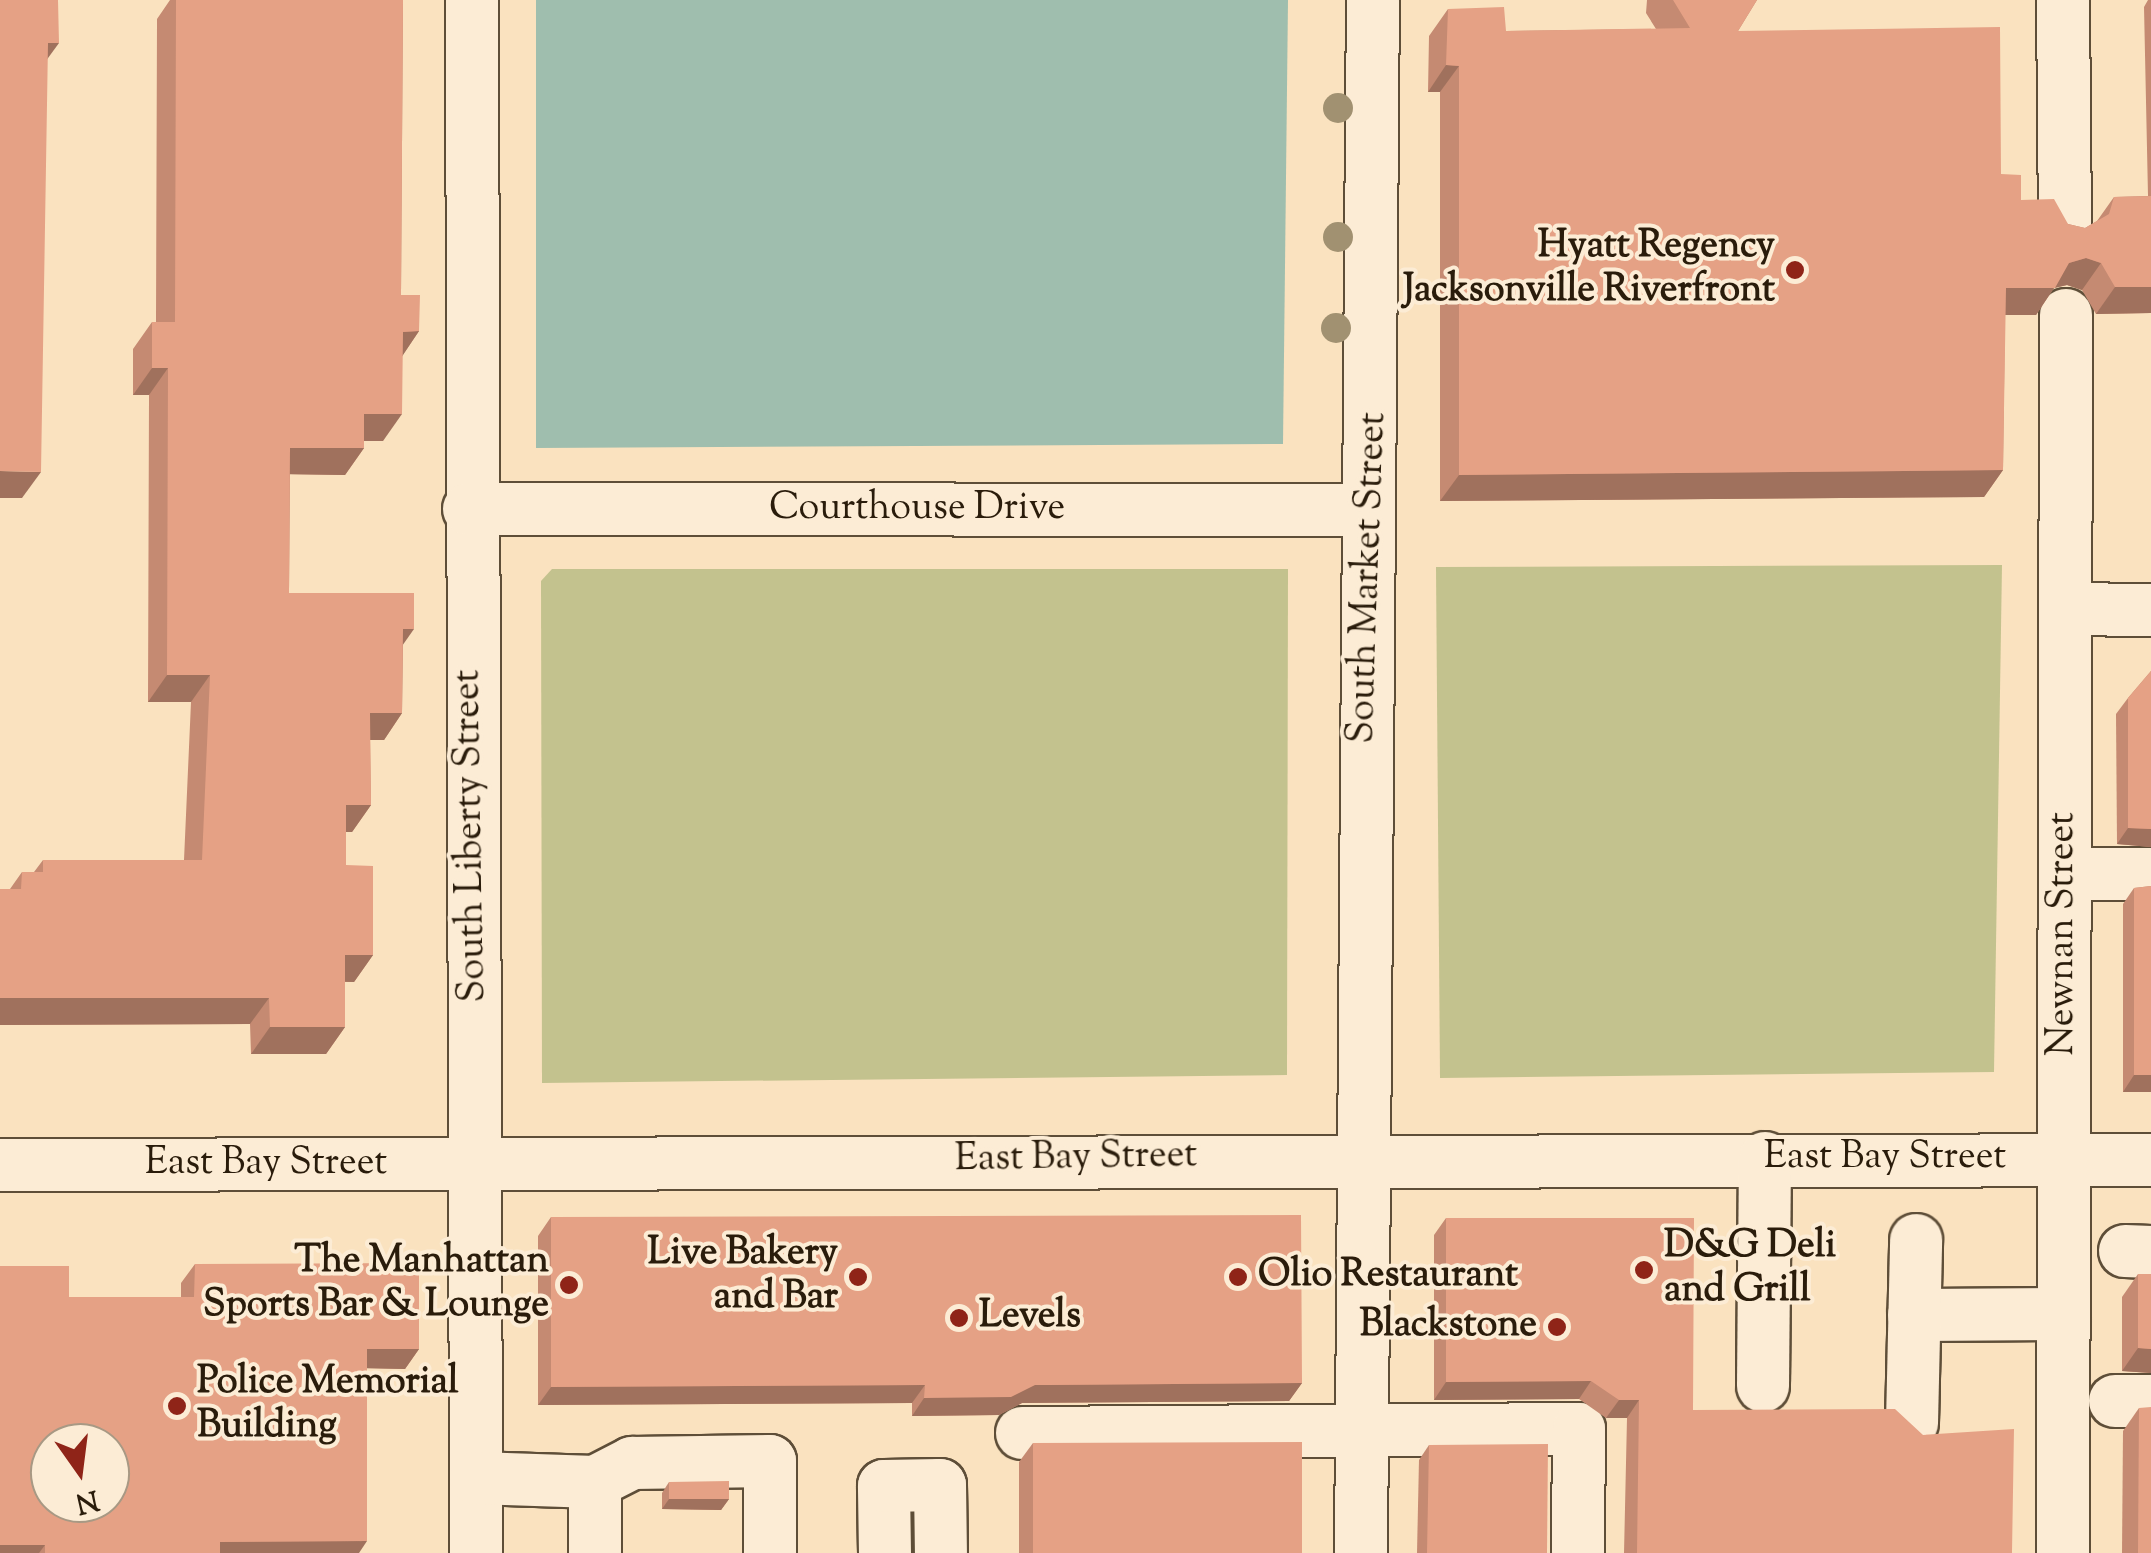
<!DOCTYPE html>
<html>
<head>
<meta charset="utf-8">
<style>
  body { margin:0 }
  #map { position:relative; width:2151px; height:1553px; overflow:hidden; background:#fae2bf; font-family:"Sorts Mill Goudy",serif }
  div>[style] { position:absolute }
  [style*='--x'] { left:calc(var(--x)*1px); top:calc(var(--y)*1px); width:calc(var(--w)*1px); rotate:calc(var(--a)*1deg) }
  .green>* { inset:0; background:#c3c28e }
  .water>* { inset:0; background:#9fbeae }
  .roads { filter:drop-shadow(2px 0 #5e4e38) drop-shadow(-2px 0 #5e4e38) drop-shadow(0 2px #5e4e38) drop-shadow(0 -2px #5e4e38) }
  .minor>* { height:52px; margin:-26px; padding:0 26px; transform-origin:26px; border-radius:26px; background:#fcecd5 }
  .trees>* { width:30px; height:30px; margin:-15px; border-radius:50%; background:#a19171 }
  .wall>* { inset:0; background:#c58a72 }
  .shaded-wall>* { inset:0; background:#a0715d }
  .building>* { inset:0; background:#e5a185 }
  .dots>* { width:28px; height:28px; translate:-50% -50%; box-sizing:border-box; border:5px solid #fcecd5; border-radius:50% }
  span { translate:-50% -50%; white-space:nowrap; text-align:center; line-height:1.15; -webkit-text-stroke:8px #fcecd5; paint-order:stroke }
  .poi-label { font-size:38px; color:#2a1c0b; font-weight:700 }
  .right { translate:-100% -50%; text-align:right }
  .left { translate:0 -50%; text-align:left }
  .street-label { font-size:38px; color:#2a1c0b }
  .north { position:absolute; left:30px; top:1423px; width:100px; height:100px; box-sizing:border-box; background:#fcecd5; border:2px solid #a89984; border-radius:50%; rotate:166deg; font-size:28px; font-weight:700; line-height:40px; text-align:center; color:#2a1c0b }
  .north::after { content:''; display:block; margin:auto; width:35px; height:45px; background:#8f2418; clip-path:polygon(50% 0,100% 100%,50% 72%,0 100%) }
</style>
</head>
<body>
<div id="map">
  <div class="green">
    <div style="clip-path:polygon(2002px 565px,1994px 1072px,1440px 1078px,1436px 567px)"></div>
    <div style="clip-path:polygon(552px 569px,1288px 569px,1287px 1075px,542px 1083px,541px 581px)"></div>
  </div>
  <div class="water">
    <div style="clip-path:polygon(536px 0,1288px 0,1283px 444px,536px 448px)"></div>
  </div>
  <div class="roads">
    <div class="minor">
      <div style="--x:472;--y:0;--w:1553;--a:89.85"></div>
      <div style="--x:2063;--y:0;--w:225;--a:89.5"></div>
      <div style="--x:469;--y:509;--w:896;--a:0.06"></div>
      <div style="--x:2066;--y:609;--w:85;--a:0.7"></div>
      <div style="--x:2065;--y:874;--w:86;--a:0"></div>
      <div style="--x:0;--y:1165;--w:2151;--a:-0.13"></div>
      <div style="--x:2125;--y:1251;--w:26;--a:2"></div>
      <div style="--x:1914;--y:1315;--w:150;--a:-0.4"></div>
      <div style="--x:1763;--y:1386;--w:228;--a:-89.5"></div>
      <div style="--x:2115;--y:1401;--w:36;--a:0"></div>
      <div style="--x:1912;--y:1423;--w:183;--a:-88.7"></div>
      <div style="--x:1022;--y:1433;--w:557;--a:-0.41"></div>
      <div style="--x:1579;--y:1429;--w:124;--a:90.5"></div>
      <div style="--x:476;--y:1478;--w:119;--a:1.9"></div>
      <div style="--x:595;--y:1482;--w:42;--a:-27.2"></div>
      <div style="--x:632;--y:1463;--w:138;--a:-0.8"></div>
      <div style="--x:770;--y:1461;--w:92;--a:90"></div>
      <div style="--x:595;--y:1482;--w:71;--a:90"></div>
      <div style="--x:885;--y:1553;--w:67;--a:-90.9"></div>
      <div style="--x:884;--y:1486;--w:56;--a:-1"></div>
      <div style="--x:940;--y:1485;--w:68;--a:89.2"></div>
      <div style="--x:1361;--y:1553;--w:1553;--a:-89.56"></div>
      <div style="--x:2063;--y:1553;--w:1238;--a:-89.86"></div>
    </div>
  </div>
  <div class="trees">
    <div style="left:1338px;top:108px"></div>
    <div style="left:1338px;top:237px"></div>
    <div style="left:1336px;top:328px"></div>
  </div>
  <div class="wall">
    <div style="clip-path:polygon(170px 0,403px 0,401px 295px,419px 331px,402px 356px,383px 441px,364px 441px,364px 448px,345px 475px,290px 474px,289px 593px,403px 645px,402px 713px,384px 740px,370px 740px,371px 805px,352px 832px,346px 832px,346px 865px,373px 955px,354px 982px,345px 982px,345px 1027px,326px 1054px,251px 1054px,250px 1024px,0 1025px,0 889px,10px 889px,22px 872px,34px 872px,43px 860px,184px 860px,191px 702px,148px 702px,149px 395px,133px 395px,133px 349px,152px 322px,156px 322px,157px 19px)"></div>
    <div style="clip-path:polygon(1647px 0,1757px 0,1738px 31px,2001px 174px,2021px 200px,2068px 224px,2085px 228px,2097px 221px,2114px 197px,2148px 196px,2144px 7px,2148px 0,2151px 0,2151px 313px,2096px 314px,2082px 290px,2067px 285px,2054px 288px,2036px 315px,2005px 315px,2003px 470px,1984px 497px,1440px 501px,1440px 92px,1428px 92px,1429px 36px,1448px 9px,1506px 31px,1656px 29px,1646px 13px)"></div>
    <div style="clip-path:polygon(2151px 671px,2151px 847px,2117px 844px,2116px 714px,2128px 698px)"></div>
    <div style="clip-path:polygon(2151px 886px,2151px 1092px,2123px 1092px,2123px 904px,2134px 888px)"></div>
    <div style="clip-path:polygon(551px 1217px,1302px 1383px,1289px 1401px,1022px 1403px,999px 1415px,912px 1416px,912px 1403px,538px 1405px,538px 1236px)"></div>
    <div style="clip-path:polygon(1446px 1218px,1693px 1410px,2012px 1553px,1624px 1553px,1627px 1418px,1606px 1418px,1579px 1399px,1434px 1400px,1434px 1235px)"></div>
    <div style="clip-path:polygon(195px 1264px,419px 1349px,405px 1369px,367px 1368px,359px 1553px,0 1553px,69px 1297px,181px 1297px,181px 1283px)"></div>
    <div style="clip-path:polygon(2138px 1274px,2151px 1274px,2151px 1373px,2122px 1371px,2122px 1297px)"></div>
    <div style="clip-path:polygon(2139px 1408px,2151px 1553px,2122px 1553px,2123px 1431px)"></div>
    <div style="clip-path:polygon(1033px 1443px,1302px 1553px,1019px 1553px,1019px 1462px)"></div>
    <div style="clip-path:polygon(1429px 1445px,1547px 1553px,1417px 1553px,1419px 1460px)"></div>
    <div style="clip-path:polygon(669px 1482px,729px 1499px,721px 1510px,662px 1509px,662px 1493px)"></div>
  </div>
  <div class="shaded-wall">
    <div style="clip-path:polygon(48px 43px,59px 43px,40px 69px)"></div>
    <div style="clip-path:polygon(1446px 65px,1459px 66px,1440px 92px,1428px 92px)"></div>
    <div style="clip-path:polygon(2086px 258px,2101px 263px,2082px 290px,2067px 285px,2054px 288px,2036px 315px,1987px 315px,2006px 288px,2069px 263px)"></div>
    <div style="clip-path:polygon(2115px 287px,2151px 287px,2151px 313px,2096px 314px)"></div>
    <div style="clip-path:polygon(419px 331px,401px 358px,403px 332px)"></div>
    <div style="clip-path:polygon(152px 368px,168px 368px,149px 395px,133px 395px)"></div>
    <div style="clip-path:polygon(364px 414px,402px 414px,383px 441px,346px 441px)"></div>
    <div style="clip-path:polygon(290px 448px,364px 448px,345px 475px,271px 474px)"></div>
    <div style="clip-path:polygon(2003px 470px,1984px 497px,1440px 501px,1459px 475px)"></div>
    <div style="clip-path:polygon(0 471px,41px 472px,22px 498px,0 498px)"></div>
    <div style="clip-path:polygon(403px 629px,414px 629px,395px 656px)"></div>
    <div style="clip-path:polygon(167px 675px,210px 675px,191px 702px,148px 702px)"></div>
    <div style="clip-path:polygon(370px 713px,402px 713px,384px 740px,352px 740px)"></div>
    <div style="clip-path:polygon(346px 805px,371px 805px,352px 832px,327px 832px)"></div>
    <div style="clip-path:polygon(2128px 828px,2151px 829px,2151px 847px,2117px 844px)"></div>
    <div style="clip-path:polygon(345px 955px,373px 955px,354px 982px,326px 981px)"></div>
    <div style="clip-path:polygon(0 998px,269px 998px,250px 1024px,0 1025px)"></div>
    <div style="clip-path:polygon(270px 1027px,345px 1027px,326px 1054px,251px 1054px)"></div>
    <div style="clip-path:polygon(2134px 1075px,2151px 1075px,2151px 1092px,2123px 1092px)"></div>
    <div style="clip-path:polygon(2138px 1348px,2151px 1349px,2151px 1373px,2122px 1371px)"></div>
    <div style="clip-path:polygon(367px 1349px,419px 1349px,405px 1369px,354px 1368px)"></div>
    <div style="clip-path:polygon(1591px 1381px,1579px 1399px,1434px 1400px,1446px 1382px)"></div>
    <div style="clip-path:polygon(1302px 1383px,1289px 1401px,1022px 1403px,999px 1415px,912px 1416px,924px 1398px,1035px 1385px)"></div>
    <div style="clip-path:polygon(925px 1385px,912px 1403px,538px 1405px,551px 1387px)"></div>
    <div style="clip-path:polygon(1619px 1400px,1639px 1400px,1627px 1418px,1606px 1418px)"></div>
    <div style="clip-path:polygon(669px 1499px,729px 1499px,721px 1510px,662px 1509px)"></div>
    <div style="clip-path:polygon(367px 1541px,359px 1553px,212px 1553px,220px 1542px)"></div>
    <div style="clip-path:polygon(0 1545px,45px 1545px,39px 1553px,0 1553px)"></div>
  </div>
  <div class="building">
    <div style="clip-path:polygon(0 0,58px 0,59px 43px,48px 43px,41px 472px,0 471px)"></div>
    <div style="clip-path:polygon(176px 0,403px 0,401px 295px,420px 295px,419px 331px,403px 332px,402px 414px,364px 414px,364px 448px,290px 448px,289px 593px,414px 593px,414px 629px,403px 629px,402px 713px,370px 713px,371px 805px,346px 805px,346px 865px,373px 866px,373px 955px,345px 955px,345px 1027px,270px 1027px,269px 998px,0 998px,0 889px,21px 889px,22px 872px,43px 872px,43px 860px,202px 860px,210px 675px,167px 675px,168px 368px,152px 368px,152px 322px,175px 322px)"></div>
    <div style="clip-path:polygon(1673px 0,1757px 0,1738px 31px,2000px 27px,2001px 174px,2021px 175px,2021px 200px,2054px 199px,2068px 224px,2085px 228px,2109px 214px,2114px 197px,2151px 196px,2151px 287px,2115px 287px,2101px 263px,2086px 258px,2069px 263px,2055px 288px,2006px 288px,2003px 470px,1459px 475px,1459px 66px,1446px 65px,1448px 9px,1504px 7px,1506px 31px,1690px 28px)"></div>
    <div style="clip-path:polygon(2151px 671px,2151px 829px,2128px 828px,2128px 698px)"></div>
    <div style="clip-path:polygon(2151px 886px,2151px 1075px,2134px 1075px,2134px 888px)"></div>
    <div style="clip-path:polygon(1301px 1215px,1302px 1383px,1035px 1385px,1011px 1397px,924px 1398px,925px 1385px,551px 1387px,551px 1217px)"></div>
    <div style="clip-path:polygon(1446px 1218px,1694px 1218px,1693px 1410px,1895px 1409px,1923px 1435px,2014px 1429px,2012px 1553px,1637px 1553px,1639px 1400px,1619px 1400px,1591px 1381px,1446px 1382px)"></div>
    <div style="clip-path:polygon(evenodd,419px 1263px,419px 1349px,367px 1349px,367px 1541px,220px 1542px,220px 1553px,45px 1553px,45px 1545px,0 1545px,0 1266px,69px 1266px,69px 1297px,194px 1297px,195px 1264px,419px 1263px,50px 1443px,110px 1443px,110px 1503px,50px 1503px,50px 1443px)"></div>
    <div style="clip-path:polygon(2138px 1274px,2151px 1274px,2151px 1349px,2138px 1348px)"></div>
    <div style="clip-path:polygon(2151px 1407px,2151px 1553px,2138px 1553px,2139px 1408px)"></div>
    <div style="clip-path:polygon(1302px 1442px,1302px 1553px,1033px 1553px,1033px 1443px)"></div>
    <div style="clip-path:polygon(1548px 1444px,1547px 1553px,1427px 1553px,1429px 1445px)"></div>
    <div style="clip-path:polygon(729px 1481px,729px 1499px,669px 1499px,669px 1482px)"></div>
  </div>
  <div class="dots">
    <div style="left:1795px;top:270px;background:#8f2418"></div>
    <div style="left:1644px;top:1270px;background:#8f2418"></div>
    <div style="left:858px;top:1277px;background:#8f2418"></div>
    <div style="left:1238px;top:1277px;background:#8f2418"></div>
    <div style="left:569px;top:1285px;background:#8f2418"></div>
    <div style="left:959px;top:1318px;background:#8f2418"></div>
    <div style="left:1557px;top:1327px;background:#8f2418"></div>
    <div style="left:177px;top:1406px;background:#8f2418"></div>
  </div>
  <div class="poi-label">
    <span class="right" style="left:1775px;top:270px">Hyatt Regency<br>Jacksonville Riverfront</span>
    <span class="left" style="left:1664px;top:1270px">D&amp;G Deli<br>and Grill</span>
    <span class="right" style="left:838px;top:1277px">Live Bakery<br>and Bar</span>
    <span class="right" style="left:549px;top:1285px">The Manhattan<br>Sports Bar &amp; Lounge</span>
    <span class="left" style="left:1258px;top:1277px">Olio Restaurant</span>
    <span class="left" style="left:979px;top:1318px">Levels</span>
    <span class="right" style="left:1537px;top:1327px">Blackstone</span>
    <span class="left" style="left:197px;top:1406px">Police Memorial<br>Building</span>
  </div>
  <div class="street-label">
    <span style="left:917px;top:510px">Courthouse Drive</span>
    <span style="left:1369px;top:578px;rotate:-88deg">South Market Street</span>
    <span style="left:472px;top:836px;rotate:-91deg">South Liberty Street</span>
    <span style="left:2064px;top:934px;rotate:-90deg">Newnan Street</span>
    <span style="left:1076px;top:1159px;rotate:-1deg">East Bay Street</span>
    <span style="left:1885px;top:1159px">East Bay Street</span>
    <span style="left:266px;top:1165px">East Bay Street</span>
  </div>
  <div class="north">N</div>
</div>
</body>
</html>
